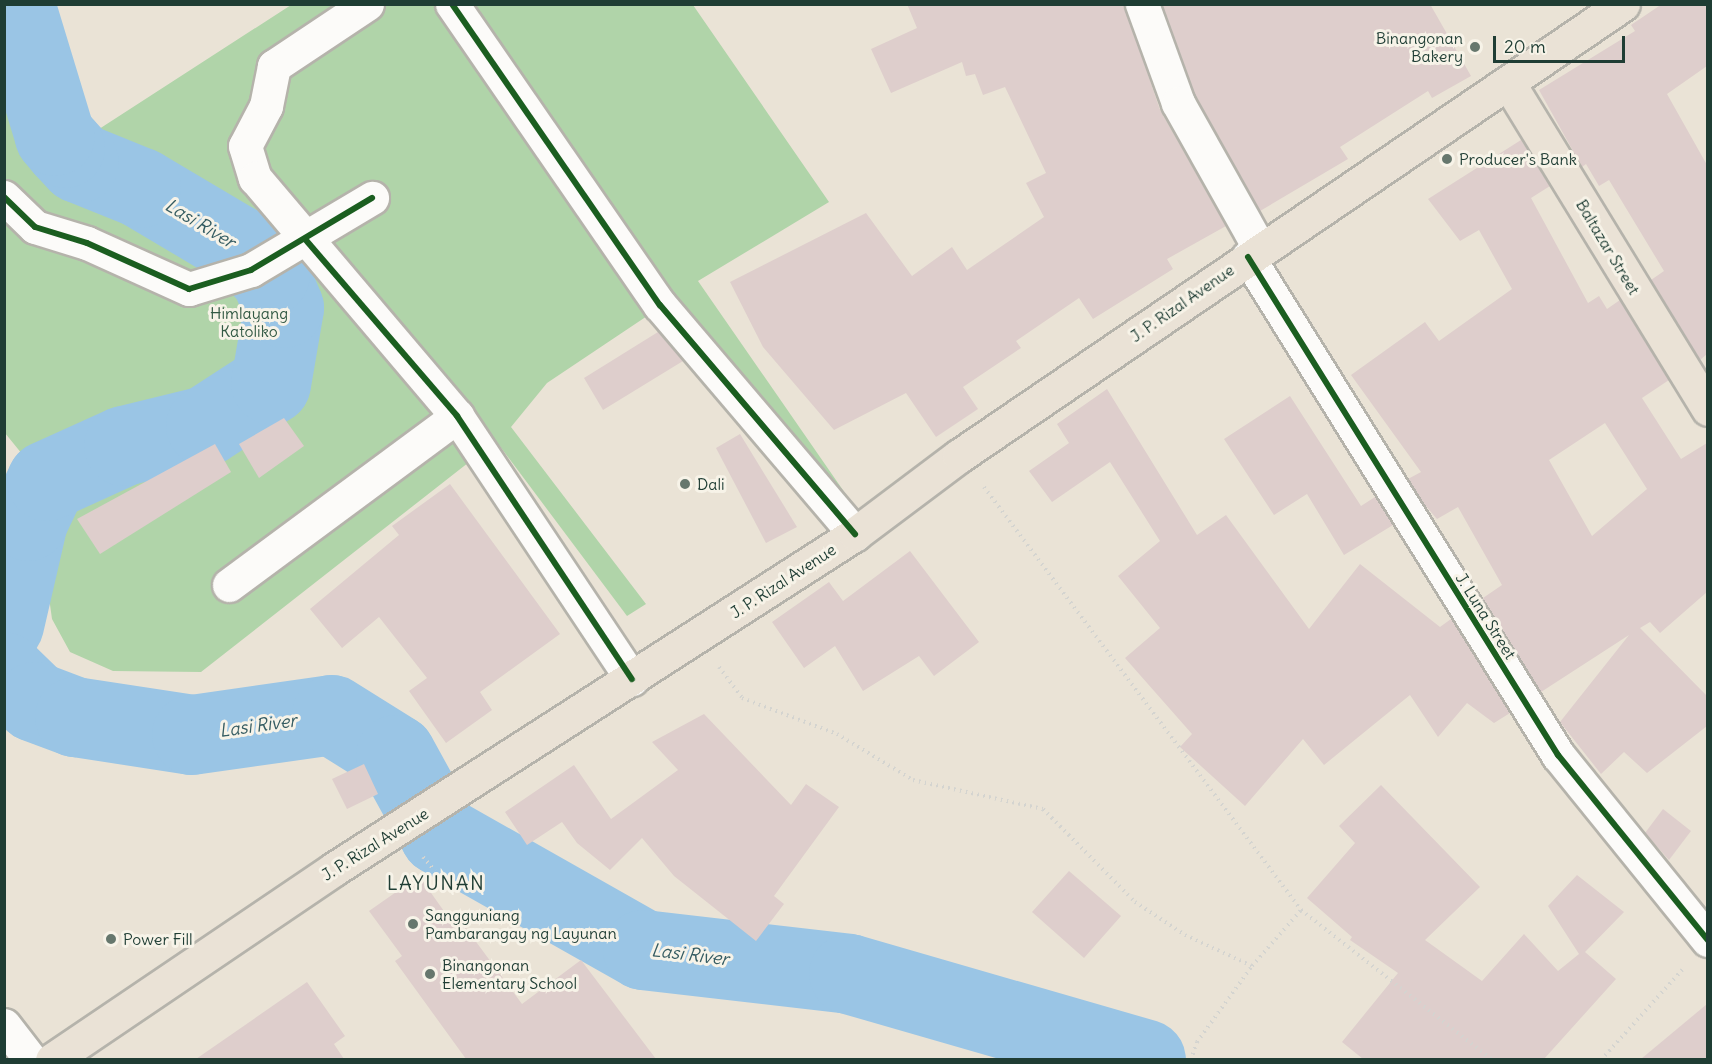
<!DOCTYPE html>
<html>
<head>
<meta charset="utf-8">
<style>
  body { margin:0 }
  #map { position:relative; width:1712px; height:1064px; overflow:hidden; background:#eae3d6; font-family:Delius,sans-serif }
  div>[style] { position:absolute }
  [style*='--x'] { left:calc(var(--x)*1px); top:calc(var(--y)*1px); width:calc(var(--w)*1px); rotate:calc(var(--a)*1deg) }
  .green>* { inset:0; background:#b0d4a9 }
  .river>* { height:80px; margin:-40px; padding:0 40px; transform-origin:40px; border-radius:40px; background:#9ac5e5 }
  .building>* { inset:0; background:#dececc }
  .path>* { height:4px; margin-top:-2px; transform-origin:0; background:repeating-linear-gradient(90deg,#d4d4d0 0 1.5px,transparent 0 6px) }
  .roads { filter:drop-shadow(2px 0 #b5b3ab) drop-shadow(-2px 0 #b5b3ab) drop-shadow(0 2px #b5b3ab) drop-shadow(0 -2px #b5b3ab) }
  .minor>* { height:33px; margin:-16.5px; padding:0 16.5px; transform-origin:16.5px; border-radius:16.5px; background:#fcfbf9 }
  .major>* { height:33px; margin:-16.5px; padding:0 16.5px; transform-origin:16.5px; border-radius:16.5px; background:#eae2d6 }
  .cycleway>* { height:6px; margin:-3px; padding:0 3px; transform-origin:3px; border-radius:3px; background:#1b5e20 }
  .dots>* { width:16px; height:16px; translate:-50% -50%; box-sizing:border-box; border:3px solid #f7f3e8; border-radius:50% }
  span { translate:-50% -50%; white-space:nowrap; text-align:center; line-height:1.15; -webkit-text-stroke:6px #f7f3e8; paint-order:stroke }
  .poi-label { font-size:16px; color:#1f3d34 }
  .right { translate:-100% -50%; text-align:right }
  .left { translate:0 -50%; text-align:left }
  .street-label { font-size:16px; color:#1f3d34 }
  .park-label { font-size:16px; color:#325944 }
  .water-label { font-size:18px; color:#355c62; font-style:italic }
  .quarter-label { font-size:20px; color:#1f3d34; letter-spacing:1.5px }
  .frame { position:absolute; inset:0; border:6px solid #1f3d34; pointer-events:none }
  .scale { position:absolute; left:1493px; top:36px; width:132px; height:27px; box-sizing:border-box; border:3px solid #1f3d34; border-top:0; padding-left:8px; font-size:18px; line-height:21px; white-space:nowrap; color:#1f3d34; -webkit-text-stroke:4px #f7f3e8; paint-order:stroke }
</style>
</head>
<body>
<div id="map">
  <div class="green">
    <div style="clip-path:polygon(291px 5px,693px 5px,829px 202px,698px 281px,847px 496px,821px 506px,677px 296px,547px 383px,511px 427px,646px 604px,627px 616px,496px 441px,201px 672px,113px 671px,70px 652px,52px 619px,45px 569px,53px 535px,77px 496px,35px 470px,5px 433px,4px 29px,33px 100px,29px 134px,59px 163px,79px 142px)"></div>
  </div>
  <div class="river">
    <div style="--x:4;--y:625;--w:107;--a:-77"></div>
    <div style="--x:28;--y:521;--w:44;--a:-64.6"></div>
    <div style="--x:47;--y:481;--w:85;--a:-24.4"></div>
    <div style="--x:124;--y:446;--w:84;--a:-13.7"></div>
    <div style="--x:206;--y:426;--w:77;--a:-32.9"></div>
    <div style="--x:271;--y:384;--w:77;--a:-80.3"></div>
    <div style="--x:284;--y:308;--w:36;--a:-113"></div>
    <div style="--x:270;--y:275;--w:45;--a:-137.7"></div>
    <div style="--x:237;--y:245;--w:112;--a:-149.3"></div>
    <div style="--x:141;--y:188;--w:67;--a:-158"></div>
    <div style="--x:79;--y:163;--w:21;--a:-133"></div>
    <div style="--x:65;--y:148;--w:16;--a:-130"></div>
    <div style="--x:55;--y:136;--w:138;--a:-106.9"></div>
    <div style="--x:4;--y:672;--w:43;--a:44.1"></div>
    <div style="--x:35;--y:702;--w:43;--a:20.6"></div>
    <div style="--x:75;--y:717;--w:118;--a:8.7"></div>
    <div style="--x:192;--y:735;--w:141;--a:-8.1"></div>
    <div style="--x:332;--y:715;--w:75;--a:32"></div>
    <div style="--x:396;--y:755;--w:91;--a:61.2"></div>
    <div style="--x:440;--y:835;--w:233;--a:29.5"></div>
    <div style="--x:643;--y:950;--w:207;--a:6.6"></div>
    <div style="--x:849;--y:974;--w:309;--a:16.1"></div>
  </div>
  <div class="building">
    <div style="clip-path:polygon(907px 4px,1124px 4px,1160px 110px,1226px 226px,1167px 259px,1173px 269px,1093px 319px,1079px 298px,1016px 341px,1021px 348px,963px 387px,978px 409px,936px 437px,906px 393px,834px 430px,763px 347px,730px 282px,866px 213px,912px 276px,952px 247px,967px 270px,1044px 217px,1026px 183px,1046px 173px,1005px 87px,983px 95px,975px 74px,966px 76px,962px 62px,891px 93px,871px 49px,917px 28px)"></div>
    <div style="clip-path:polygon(1162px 4px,1430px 4px,1471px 76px,1432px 98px,1428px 91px,1340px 147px,1348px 159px,1260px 211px,1195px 95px)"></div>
    <div style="clip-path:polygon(1662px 4px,1707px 4px,1707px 66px,1667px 94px,1707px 165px,1707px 354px,1700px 360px,1651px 280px,1664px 271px,1609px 180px,1599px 186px,1586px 164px,1582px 167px,1539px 90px,1635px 31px,1631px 25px)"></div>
    <div style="clip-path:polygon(evenodd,1521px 140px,1550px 186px,1531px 198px,1588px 303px,1599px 296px,1607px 309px,1620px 300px,1669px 380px,1642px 398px,1681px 459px,1707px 443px,1707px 592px,1660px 633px,1650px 622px,1640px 628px,1707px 696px,1707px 726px,1647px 773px,1624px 752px,1601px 774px,1560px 722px,1629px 635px,1541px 692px,1483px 598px,1502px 585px,1458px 507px,1437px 519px,1425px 505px,1408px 479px,1421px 472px,1351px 375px,1425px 322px,1439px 341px,1512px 289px,1479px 230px,1460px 241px,1428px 199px,1521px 140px,1605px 423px,1647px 489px,1592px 536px,1549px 460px,1605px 423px)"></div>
    <div style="clip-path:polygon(658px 332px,683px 361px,603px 410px,584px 378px)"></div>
    <div style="clip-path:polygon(1107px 389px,1197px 535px,1226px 515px,1309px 629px,1360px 564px,1440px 627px,1451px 619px,1510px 713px,1494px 723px,1467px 703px,1438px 737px,1410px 695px,1324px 765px,1303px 739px,1245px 806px,1180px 747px,1192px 734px,1125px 658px,1160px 628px,1118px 576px,1160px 541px,1110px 462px,1052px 502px,1029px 471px,1069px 443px,1057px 424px)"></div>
    <div style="clip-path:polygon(1290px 396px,1361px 506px,1375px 497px,1393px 525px,1344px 555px,1307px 494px,1274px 515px,1224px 439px)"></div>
    <div style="clip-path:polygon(284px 418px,304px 446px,259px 478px,239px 444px)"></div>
    <div style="clip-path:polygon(740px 434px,797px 527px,766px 543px,716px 448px)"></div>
    <div style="clip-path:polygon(215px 444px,231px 472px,100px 554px,77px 519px)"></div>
    <div style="clip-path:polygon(450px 484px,560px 634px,480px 692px,492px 710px,446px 743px,409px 691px,427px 678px,379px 617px,342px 648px,310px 609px,399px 535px,392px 526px)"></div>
    <div style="clip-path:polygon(910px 551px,979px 642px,934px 676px,919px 656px,863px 691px,835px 646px,804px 668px,772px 622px,829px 582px,843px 601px)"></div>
    <div style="clip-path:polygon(704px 714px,791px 805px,806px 784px,839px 807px,774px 896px,784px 904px,756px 941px,674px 876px,642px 838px,610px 870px,577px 843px,562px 822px,527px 845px,505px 812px,574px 765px,611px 819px,678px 770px,652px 742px)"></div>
    <div style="clip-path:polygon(364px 764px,378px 794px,347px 809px,332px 779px)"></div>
    <div style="clip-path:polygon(1381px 785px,1480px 887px,1425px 940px,1482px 981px,1524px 934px,1558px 971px,1579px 954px,1548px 906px,1577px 875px,1624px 912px,1585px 952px,1616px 979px,1544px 1059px,1363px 1059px,1342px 1042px,1398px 973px,1350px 940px,1352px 937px,1307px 898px,1355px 843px,1339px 826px)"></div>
    <div style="clip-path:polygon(1663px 809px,1691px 831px,1669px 860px,1645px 833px)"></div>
    <div style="clip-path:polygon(1069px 871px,1121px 916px,1084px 958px,1032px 912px)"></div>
    <div style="clip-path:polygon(419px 876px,451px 921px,457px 916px,522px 1004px,581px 960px,656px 1059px,466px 1059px,395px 961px,402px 956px,369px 911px)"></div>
    <div style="clip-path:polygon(307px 982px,345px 1036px,334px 1044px,344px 1059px,196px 1059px)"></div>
    <div style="clip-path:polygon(1707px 1004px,1707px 1059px,1641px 1059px)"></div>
  </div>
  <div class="path">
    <div style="--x:984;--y:487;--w:529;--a:53.15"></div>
    <div style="--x:1301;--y:910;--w:243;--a:38.1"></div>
    <div style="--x:719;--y:667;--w:39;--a:53"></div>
    <div style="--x:742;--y:698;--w:102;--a:20.8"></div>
    <div style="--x:837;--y:734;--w:89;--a:31.2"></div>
    <div style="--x:913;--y:780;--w:133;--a:12.6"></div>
    <div style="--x:1043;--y:809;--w:131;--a:45.3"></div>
    <div style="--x:1135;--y:902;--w:60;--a:33.4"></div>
    <div style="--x:1185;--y:935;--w:74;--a:24.8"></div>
    <div style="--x:423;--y:857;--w:18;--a:49"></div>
    <div style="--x:1191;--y:1060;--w:19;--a:-72"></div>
    <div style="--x:1197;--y:1042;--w:94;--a:-54.1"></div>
    <div style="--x:1252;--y:966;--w:74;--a:-48.8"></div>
    <div style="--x:1601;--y:1060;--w:122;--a:-48"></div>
  </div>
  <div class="roads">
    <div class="minor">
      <div style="--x:367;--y:4;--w:112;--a:146.3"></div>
      <div style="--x:274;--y:66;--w:41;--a:101.3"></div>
      <div style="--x:266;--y:106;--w:45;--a:117.7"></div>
      <div style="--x:245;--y:146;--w:34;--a:73"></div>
      <div style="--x:255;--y:178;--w:312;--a:49.7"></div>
      <div style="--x:457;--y:416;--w:316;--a:56.4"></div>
      <div style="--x:452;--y:4;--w:366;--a:55.4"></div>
      <div style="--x:660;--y:305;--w:301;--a:49.6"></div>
      <div style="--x:1142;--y:4;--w:105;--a:70"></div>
      <div style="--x:1178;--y:103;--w:167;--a:60.7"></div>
      <div style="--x:4;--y:197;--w:43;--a:44.1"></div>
      <div style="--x:35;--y:227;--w:54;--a:17.1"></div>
      <div style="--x:87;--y:243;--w:112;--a:24.3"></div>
      <div style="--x:189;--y:289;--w:65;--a:-17"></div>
      <div style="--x:251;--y:270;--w:141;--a:-30.8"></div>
      <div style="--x:1248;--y:257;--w:587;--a:58.1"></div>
      <div style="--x:1558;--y:755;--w:238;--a:51"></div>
      <div style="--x:229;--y:585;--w:284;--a:-36.5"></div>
      <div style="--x:4;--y:1025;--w:44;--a:52.4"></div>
    </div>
    <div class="major">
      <div style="--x:1509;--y:84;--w:381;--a:58.5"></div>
      <div style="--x:52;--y:1060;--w:341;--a:-34.1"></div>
      <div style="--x:334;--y:869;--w:619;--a:-32.74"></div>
      <div style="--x:855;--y:534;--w:130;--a:-36.9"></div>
      <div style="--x:959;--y:456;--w:803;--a:-34.24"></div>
    </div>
  </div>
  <div class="cycleway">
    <div style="--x:452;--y:4;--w:366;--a:55.4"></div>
    <div style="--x:660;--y:305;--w:301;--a:49.6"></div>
    <div style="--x:4;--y:197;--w:43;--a:44.1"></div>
    <div style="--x:35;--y:227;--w:54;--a:17.1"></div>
    <div style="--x:87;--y:243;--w:112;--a:24.3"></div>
    <div style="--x:189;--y:289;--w:65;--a:-17"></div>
    <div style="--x:251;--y:270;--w:141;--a:-30.8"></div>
    <div style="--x:305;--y:239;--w:233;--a:49.3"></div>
    <div style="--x:457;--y:416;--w:316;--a:56.4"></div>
    <div style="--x:1248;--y:257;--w:587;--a:58.1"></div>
    <div style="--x:1558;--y:755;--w:238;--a:51"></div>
  </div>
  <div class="dots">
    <div style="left:1475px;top:47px;background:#66776d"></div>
    <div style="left:1447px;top:159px;background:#66776d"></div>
    <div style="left:685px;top:484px;background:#66776d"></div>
    <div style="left:413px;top:924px;background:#66776d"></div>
    <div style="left:111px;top:939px;background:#66776d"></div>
    <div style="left:430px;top:974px;background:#66776d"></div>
  </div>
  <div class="poi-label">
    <span class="right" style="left:1463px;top:47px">Binangonan<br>Bakery</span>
    <span class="left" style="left:1459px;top:159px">Producer's Bank</span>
    <span class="left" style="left:697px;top:484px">Dali</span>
    <span class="left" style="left:425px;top:924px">Sangguniang<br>Pambarangay ng Layunan</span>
    <span class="left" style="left:123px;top:939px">Power Fill</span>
    <span class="left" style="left:442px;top:974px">Binangonan<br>Elementary School</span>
  </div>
  <div class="street-label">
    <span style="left:1608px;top:247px;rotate:59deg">Baltazar Street</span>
    <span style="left:1182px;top:303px;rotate:-35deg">J. P. Rizal Avenue</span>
    <span style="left:783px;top:581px;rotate:-33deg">J. P. Rizal Avenue</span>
    <span style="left:1486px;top:616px;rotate:58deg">J. Luna Street</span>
    <span style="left:375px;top:844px;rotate:-32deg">J. P. Rizal Avenue</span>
  </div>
  <div class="park-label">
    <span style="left:249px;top:322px">Himlayang<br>Katoliko</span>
  </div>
  <div class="water-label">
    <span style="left:200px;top:224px;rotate:31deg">Lasi River</span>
    <span style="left:258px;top:726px;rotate:-8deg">Lasi River</span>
    <span style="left:690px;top:955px;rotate:7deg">Lasi River</span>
  </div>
  <div class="quarter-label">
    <span style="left:436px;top:882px">LAYUNAN</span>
  </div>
  <div class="frame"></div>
  <div class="scale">20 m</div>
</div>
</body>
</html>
